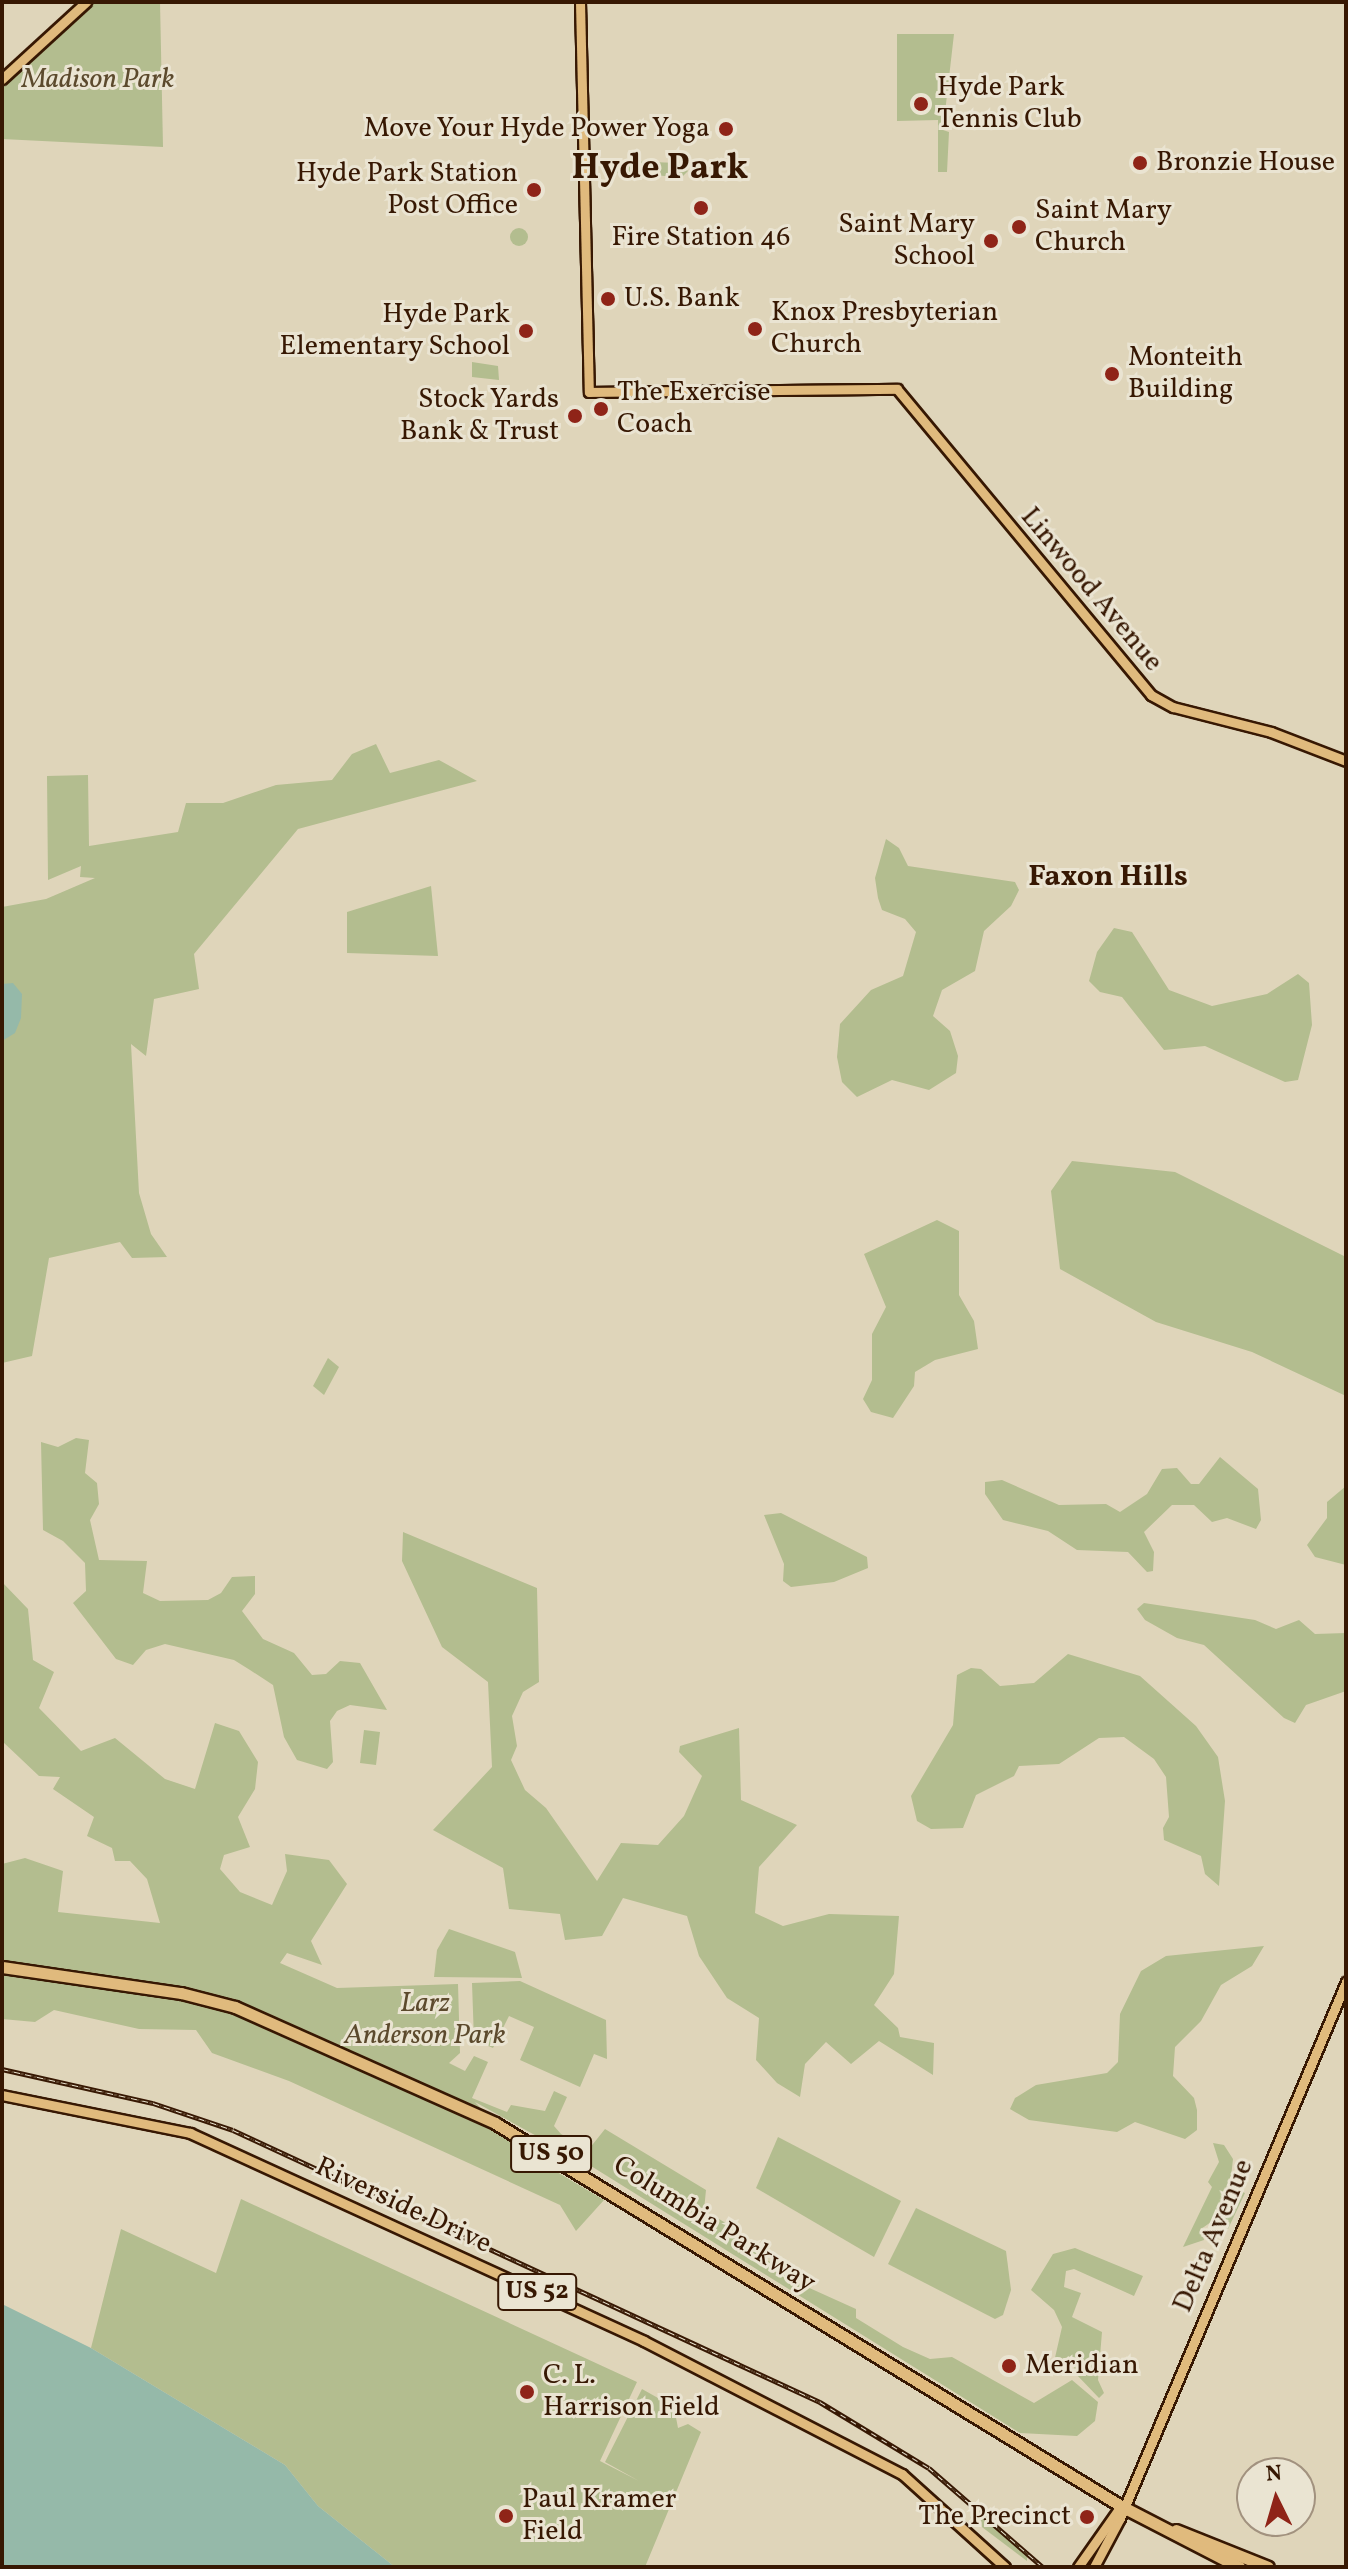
<!DOCTYPE html>
<html>
<head>
<meta charset="utf-8">
<style>
  body { margin:0 }
  #map { position:relative; width:1348px; height:2569px; overflow:hidden; background:#dfd5ba; font-family:Vollkorn,serif }
  div>[style] { position:absolute }
  [style*='--x'] { left:calc(var(--x)*1px); top:calc(var(--y)*1px); width:calc(var(--w)*1px); rotate:calc(var(--a)*1deg) }
  .green>* { inset:0; background:#b3bd8f }
  .round { border-radius:50% }
  .water>* { inset:0; background:#95b9a9 }
  .roads { filter:drop-shadow(2px 0 #371803) drop-shadow(-2px 0 #371803) drop-shadow(0 2px #371803) drop-shadow(0 -2px #371803) }
  .major>* { height:9px; margin:-4.5px; padding:0 4.5px; transform-origin:4.5px; border-radius:4.5px; background:#e0ba7d }
  .highway>* { height:11px; margin:-5.5px; padding:0 5.5px; transform-origin:5.5px; border-radius:5.5px; background:#e0ba7d }
  .rail>* { height:5px; margin-top:-2.5px; transform-origin:0; background:repeating-linear-gradient(90deg,#eae4d2 0 6px,#371803 0 12px); box-sizing:border-box; border-block:2px solid #371803 }
  .dots>* { width:22px; height:22px; translate:-50% -50%; box-sizing:border-box; border:4px solid #eae4d2; border-radius:50% }
  span { translate:-50% -50%; white-space:nowrap; text-align:center; line-height:1.15; -webkit-text-stroke:6px #eae4d2; paint-order:stroke }
  .shield-label span { padding:2px 6px; background:#eae4d2; border:2px solid; border-radius:6px; -webkit-text-stroke-width:0 }
  .shield-label { font-size:26px; color:#371803; font-weight:700 }
  .park-label { font-size:28px; color:#5c4a2d; font-style:italic }
  .poi-label { font-size:28px; color:#371803 }
  .left { translate:0 -50%; text-align:left }
  .right { translate:-100% -50%; text-align:right }
  .street-label { font-size:28px; color:#371803 }
  .neighbourhood-label { font-size:30px; color:#371803; font-weight:700 }
  .district-label { font-size:36px; color:#371803; font-weight:700 }
  .frame { position:absolute; inset:0; border:4px solid #371803; pointer-events:none }
  .north { position:absolute; left:1236px; top:2457px; width:80px; height:80px; box-sizing:border-box; background:#eae4d2; border:2px solid #a2927f; border-radius:50%; rotate:355deg; font-size:22px; font-weight:700; line-height:32px; text-align:center; color:#371803 }
  .north::after { content:''; display:block; margin:auto; width:28px; height:36px; background:#8f2418; clip-path:polygon(50% 0,100% 100%,50% 72%,0 100%) }
</style>
</head>
<body>
<div id="map">
  <div class="green">
    <div style="clip-path:polygon(86px 2px,160px 2px,163px 147px,2px 139px,2px 79px)"></div>
    <div style="clip-path:polygon(897px 34px,954px 34px,943px 130px,949px 132px,947px 172px,938px 172px,938px 120px,897px 121px)"></div>
    <div style="clip-path:polygon(626px 161px,678px 163px,688px 171px,682px 177px,616px 173px,617px 163px)"></div>
    <div class="round" style="left:510px;top:228px;width:18px;height:18px"></div>
    <div style="clip-path:polygon(472px 362px,498px 366px,499px 380px,472px 377px)"></div>
    <div style="clip-path:polygon(376px 744px,390px 773px,439px 760px,477px 781px,298px 829px,194px 954px,199px 989px,154px 999px,146px 1056px,131px 1044px,139px 1193px,151px 1234px,167px 1257px,132px 1258px,120px 1242px,49px 1258px,32px 1356px,2px 1363px,2px 907px,46px 899px,95px 878px,80px 877px,81px 866px,48px 880px,47px 776px,88px 775px,89px 846px,178px 832px,186px 803px,223px 803px,276px 785px,332px 780px,352px 754px)"></div>
    <div style="clip-path:polygon(886px 839px,899px 848px,908px 866px,1015px 882px,1019px 890px,1011px 906px,984px 931px,975px 971px,942px 990px,933px 1016px,950px 1031px,958px 1056px,956px 1073px,929px 1090px,892px 1080px,857px 1097px,842px 1082px,837px 1057px,840px 1024px,871px 990px,903px 976px,916px 932px,905px 919px,882px 910px,878px 898px,875px 878px)"></div>
    <div style="clip-path:polygon(431px 886px,438px 956px,347px 953px,347px 912px)"></div>
    <div style="clip-path:polygon(1114px 928px,1132px 932px,1169px 990px,1212px 1006px,1267px 994px,1298px 974px,1309px 983px,1312px 1025px,1298px 1080px,1285px 1082px,1205px 1046px,1164px 1050px,1122px 997px,1100px 992px,1089px 981px,1097px 952px)"></div>
    <div style="clip-path:polygon(1072px 1161px,1175px 1172px,1346px 1257px,1346px 1396px,1252px 1352px,1156px 1322px,1060px 1269px,1051px 1191px)"></div>
    <div style="clip-path:polygon(937px 1220px,959px 1231px,959px 1295px,974px 1321px,978px 1349px,935px 1360px,915px 1372px,914px 1386px,893px 1418px,871px 1412px,863px 1399px,872px 1380px,872px 1334px,886px 1307px,864px 1254px)"></div>
    <div style="clip-path:polygon(328px 1358px,339px 1367px,324px 1395px,313px 1386px)"></div>
    <div style="clip-path:polygon(76px 1438px,89px 1440px,85px 1473px,97px 1483px,99px 1504px,90px 1520px,99px 1560px,147px 1561px,143px 1593px,160px 1601px,208px 1600px,221px 1593px,232px 1577px,255px 1576px,255px 1594px,242px 1611px,263px 1639px,294px 1653px,312px 1675px,326px 1674px,340px 1661px,360px 1663px,387px 1710px,350px 1705px,337px 1711px,330px 1721px,333px 1762px,327px 1769px,297px 1760px,284px 1737px,273px 1685px,250px 1670px,234px 1660px,165px 1644px,146px 1650px,133px 1665px,116px 1659px,73px 1603px,86px 1591px,85px 1563px,63px 1541px,43px 1530px,41px 1442px,58px 1447px)"></div>
    <div style="clip-path:polygon(1220px 1457px,1258px 1489px,1261px 1520px,1256px 1529px,1227px 1518px,1212px 1522px,1194px 1505px,1172px 1505px,1144px 1532px,1154px 1552px,1153px 1571px,1147px 1572px,1128px 1552px,1077px 1550px,1048px 1531px,1003px 1520px,985px 1494px,985px 1482px,1002px 1480px,1059px 1505px,1106px 1504px,1120px 1512px,1147px 1494px,1162px 1469px,1177px 1468px,1191px 1484px,1199px 1484px)"></div>
    <div style="clip-path:polygon(1346px 1486px,1346px 1565px,1315px 1557px,1307px 1545px,1327px 1518px,1327px 1502px)"></div>
    <div style="clip-path:polygon(781px 1513px,867px 1557px,868px 1568px,834px 1582px,791px 1587px,783px 1581px,784px 1564px,764px 1515px)"></div>
    <div style="clip-path:polygon(403px 1532px,537px 1588px,539px 1682px,523px 1692px,512px 1716px,517px 1746px,511px 1760px,525px 1790px,546px 1808px,597px 1881px,621px 1843px,658px 1845px,684px 1816px,702px 1776px,679px 1752px,680px 1746px,739px 1728px,741px 1800px,797px 1825px,759px 1867px,755px 1913px,783px 1926px,829px 1914px,899px 1916px,894px 1974px,874px 2005px,898px 2028px,900px 2037px,934px 2043px,933px 2075px,879px 2041px,851px 2064px,826px 2042px,805px 2064px,800px 2097px,777px 2083px,756px 2060px,759px 2018px,727px 1998px,699px 1956px,687px 1916px,623px 1898px,602px 1936px,565px 1940px,560px 1914px,509px 1909px,503px 1868px,433px 1830px,492px 1767px,488px 1682px,442px 1647px,402px 1561px)"></div>
    <div style="clip-path:polygon(2px 1582px,28px 1609px,33px 1660px,54px 1672px,39px 1708px,81px 1751px,115px 1738px,165px 1779px,195px 1789px,215px 1723px,239px 1731px,258px 1762px,255px 1789px,238px 1817px,250px 1847px,224px 1855px,220px 1869px,240px 1892px,272px 1905px,287px 1871px,285px 1854px,329px 1860px,347px 1884px,311px 1941px,322px 1965px,287px 1953px,280px 1963px,337px 1988px,458px 1984px,460px 2053px,449px 2063px,465px 2071px,474px 2056px,488px 2062px,472px 2098px,507px 2112px,511px 2105px,545px 2111px,554px 2091px,567px 2097px,554px 2126px,561px 2134px,589px 2149px,605px 2129px,706px 2190px,704px 2210px,734px 2228px,744px 2244px,805px 2286px,856px 2309px,856px 2318px,903px 2347px,930px 2359px,952px 2357px,1034px 2403px,1072px 2380px,1098px 2402px,1095px 2421px,1077px 2436px,1020px 2433px,591px 2166px,475px 2102px,520px 2150px,604px 2200px,576px 2231px,560px 2205px,289px 2081px,212px 2053px,196px 2030px,139px 2029px,54px 2010px,35px 2022px,2px 2019px,2px 1864px,25px 1858px,63px 1871px,58px 1912px,160px 1923px,147px 1879px,130px 1861px,115px 1861px,112px 1848px,87px 1836px,94px 1817px,53px 1789px,60px 1777px,39px 1776px,2px 1741px)"></div>
    <div style="clip-path:polygon(1144px 1603px,1255px 1620px,1276px 1629px,1299px 1620px,1315px 1634px,1346px 1633px,1346px 1691px,1306px 1705px,1295px 1723px,1284px 1718px,1204px 1645px,1177px 1638px,1145px 1620px,1137px 1609px)"></div>
    <div style="clip-path:polygon(1068px 1654px,1140px 1676px,1196px 1726px,1218px 1757px,1225px 1801px,1219px 1886px,1205px 1874px,1201px 1856px,1164px 1840px,1163px 1828px,1169px 1817px,1166px 1777px,1154px 1759px,1124px 1737px,1099px 1738px,1059px 1764px,1019px 1766px,1014px 1776px,976px 1795px,963px 1828px,931px 1829px,917px 1821px,911px 1796px,953px 1725px,957px 1675px,971px 1668px,981px 1669px,1000px 1686px,1034px 1683px)"></div>
    <div style="clip-path:polygon(364px 1730px,380px 1732px,376px 1765px,360px 1763px)"></div>
    <div style="clip-path:polygon(449px 1929px,515px 1952px,522px 1978px,434px 1977px,437px 1950px)"></div>
    <div style="clip-path:polygon(1264px 1946px,1252px 1966px,1221px 1985px,1201px 2021px,1175px 2047px,1173px 2076px,1194px 2098px,1197px 2110px,1197px 2130px,1185px 2139px,1135px 2122px,1117px 2132px,1029px 2120px,1010px 2109px,1015px 2098px,1036px 2085px,1107px 2073px,1118px 2062px,1120px 2014px,1141px 1971px,1166px 1956px)"></div>
    <div style="clip-path:polygon(520px 1981px,606px 2020px,607px 2059px,594px 2054px,580px 2087px,520px 2060px,534px 2027px,509px 2016px,493px 2048px,474px 2040px,472px 1983px)"></div>
    <div style="clip-path:polygon(778px 2137px,901px 2201px,874px 2257px,756px 2188px)"></div>
    <div style="clip-path:polygon(1213px 2143px,1224px 2145px,1233px 2159px,1230px 2186px,1245px 2193px,1228px 2229px,1211px 2222px,1201px 2229px,1204px 2240px,1183px 2247px,1212px 2187px,1208px 2182px,1219px 2162px)"></div>
    <div style="clip-path:polygon(241px 2199px,637px 2382px,600px 2461px,639px 2481px,605px 2462px,642px 2389px,674px 2407px,678px 2428px,688px 2424px,701px 2432px,645px 2567px,395px 2567px,318px 2506px,285px 2465px,91px 2348px,121px 2229px,216px 2273px)"></div>
    <div style="clip-path:polygon(916px 2208px,1006px 2251px,1011px 2290px,1003px 2315px,995px 2319px,888px 2264px)"></div>
    <div style="clip-path:polygon(1075px 2248px,1143px 2276px,1134px 2296px,1074px 2269px,1066px 2271px,1064px 2287px,1081px 2293px,1072px 2317px,1102px 2332px,1098px 2380px,1104px 2393px,1099px 2398px,1076px 2374px,1073px 2362px,1054px 2362px,1062px 2327px,1054px 2310px,1031px 2290px,1053px 2254px)"></div>
    <div style="clip-path:polygon(975px 2507px,1027px 2554px,1027px 2561px,970px 2518px)"></div>
  </div>
  <div class="water">
    <div style="clip-path:polygon(13px 983px,22px 994px,21px 1018px,15px 1033px,2px 1041px,2px 984px)"></div>
    <div style="clip-path:polygon(2px 2304px,91px 2348px,285px 2465px,318px 2506px,395px 2567px,2px 2567px)"></div>
  </div>
  <div class="roads">
    <div class="major">
      <div style="--x:580;--y:2;--w:390;--a:88.7"></div>
      <div style="--x:589;--y:392;--w:308;--a:-0.6"></div>
      <div style="--x:897;--y:389;--w:398;--a:50.3"></div>
      <div style="--x:1151;--y:695;--w:25;--a:29"></div>
      <div style="--x:1173;--y:707;--w:101;--a:14.3"></div>
      <div style="--x:1271;--y:732;--w:80;--a:21.1"></div>
      <div style="--x:2;--y:79;--w:114;--a:-42.5"></div>
      <div style="--x:2;--y:2095;--w:192;--a:11.4"></div>
      <div style="--x:190;--y:2133;--w:499;--a:24.6"></div>
      <div style="--x:644;--y:2341;--w:290;--a:27.3"></div>
      <div style="--x:902;--y:2474;--w:139;--a:42.1"></div>
      <div style="--x:1078;--y:2567;--w:75;--a:-54.8"></div>
      <div style="--x:1094;--y:2567;--w:55;--a:-62"></div>
      <div style="--x:1120;--y:2518;--w:582;--a:-67.14"></div>
    </div>
    <div class="highway">
      <div style="--x:2;--y:1967;--w:181;--a:8.3"></div>
      <div style="--x:181;--y:1993;--w:56;--a:14.5"></div>
      <div style="--x:235;--y:2007;--w:285;--a:24"></div>
      <div style="--x:495;--y:2123;--w:734;--a:31.46"></div>
      <div style="--x:1121;--y:2506;--w:133;--a:27.3"></div>
      <div style="--x:1176;--y:2530;--w:99;--a:21.9"></div>
    </div>
  </div>
  <div class="rail">
    <div style="--x:2;--y:2069;--w:155;--a:12.7"></div>
    <div style="--x:153;--y:2103;--w:84;--a:18.6"></div>
    <div style="--x:233;--y:2130;--w:647;--a:24.86"></div>
    <div style="--x:820;--y:2402;--w:127;--a:31.2"></div>
    <div style="--x:929;--y:2468;--w:151;--a:41"></div>
  </div>
  <div class="dots">
    <div style="left:921px;top:104px;background:#8f2418"></div>
    <div style="left:726px;top:129px;background:#8f2418"></div>
    <div style="left:1140px;top:163px;background:#8f2418"></div>
    <div style="left:534px;top:190px;background:#8f2418"></div>
    <div style="left:701px;top:208px;background:#8f2418"></div>
    <div style="left:1019px;top:227px;background:#8f2418"></div>
    <div style="left:991px;top:241px;background:#8f2418"></div>
    <div style="left:608px;top:299px;background:#8f2418"></div>
    <div style="left:755px;top:329px;background:#8f2418"></div>
    <div style="left:526px;top:331px;background:#8f2418"></div>
    <div style="left:1112px;top:374px;background:#8f2418"></div>
    <div style="left:601px;top:409px;background:#8f2418"></div>
    <div style="left:575px;top:416px;background:#8f2418"></div>
    <div style="left:1009px;top:2366px;background:#8f2418"></div>
    <div style="left:527px;top:2392px;background:#8f2418"></div>
    <div style="left:506px;top:2516px;background:#8f2418"></div>
    <div style="left:1087px;top:2517px;background:#8f2418"></div>
  </div>
  <div class="shield-label">
    <span style="left:551px;top:2154px">US 50</span>
    <span style="left:537px;top:2292px">US 52</span>
  </div>
  <div class="park-label">
    <span style="left:98px;top:80px">Madison Park</span>
    <span style="left:425px;top:2020px">Larz<br>Anderson Park</span>
  </div>
  <div class="poi-label">
    <span class="left" style="left:937px;top:104px">Hyde Park<br>Tennis Club</span>
    <span class="right" style="left:710px;top:129px">Move Your Hyde Power Yoga</span>
    <span class="left" style="left:1156px;top:163px">Bronzie House</span>
    <span class="right" style="left:518px;top:190px">Hyde Park Station<br>Post Office</span>
    <span class="left" style="left:1035px;top:227px">Saint Mary<br>Church</span>
    <span class="right" style="left:975px;top:241px">Saint Mary<br>School</span>
    <span style="left:701px;top:238px">Fire Station 46</span>
    <span class="left" style="left:624px;top:299px">U.S. Bank</span>
    <span class="left" style="left:771px;top:329px">Knox Presbyterian<br>Church</span>
    <span class="right" style="left:510px;top:331px">Hyde Park<br>Elementary School</span>
    <span class="left" style="left:1128px;top:374px">Monteith<br>Building</span>
    <span class="left" style="left:617px;top:409px">The Exercise<br>Coach</span>
    <span class="right" style="left:559px;top:416px">Stock Yards<br>Bank &amp; Trust</span>
    <span class="left" style="left:1025px;top:2366px">Meridian</span>
    <span class="left" style="left:543px;top:2392px">C. L.<br>Harrison Field</span>
    <span class="left" style="left:522px;top:2516px">Paul Kramer<br>Field</span>
    <span class="right" style="left:1071px;top:2517px">The Precinct</span>
  </div>
  <div class="street-label">
    <span style="left:1091px;top:590px;rotate:50deg">Linwood Avenue</span>
    <span style="left:403px;top:2206px;rotate:25deg">Riverside Drive</span>
    <span style="left:714px;top:2225px;rotate:32deg">Columbia Parkway</span>
    <span style="left:1214px;top:2236px;rotate:-67deg">Delta Avenue</span>
  </div>
  <div class="neighbourhood-label">
    <span style="left:1108px;top:877px">Faxon Hills</span>
  </div>
  <div class="district-label">
    <span style="left:660px;top:170px">Hyde Park</span>
  </div>
  <div class="frame"></div>
  <div class="north">N</div>
</div>
</body>
</html>
